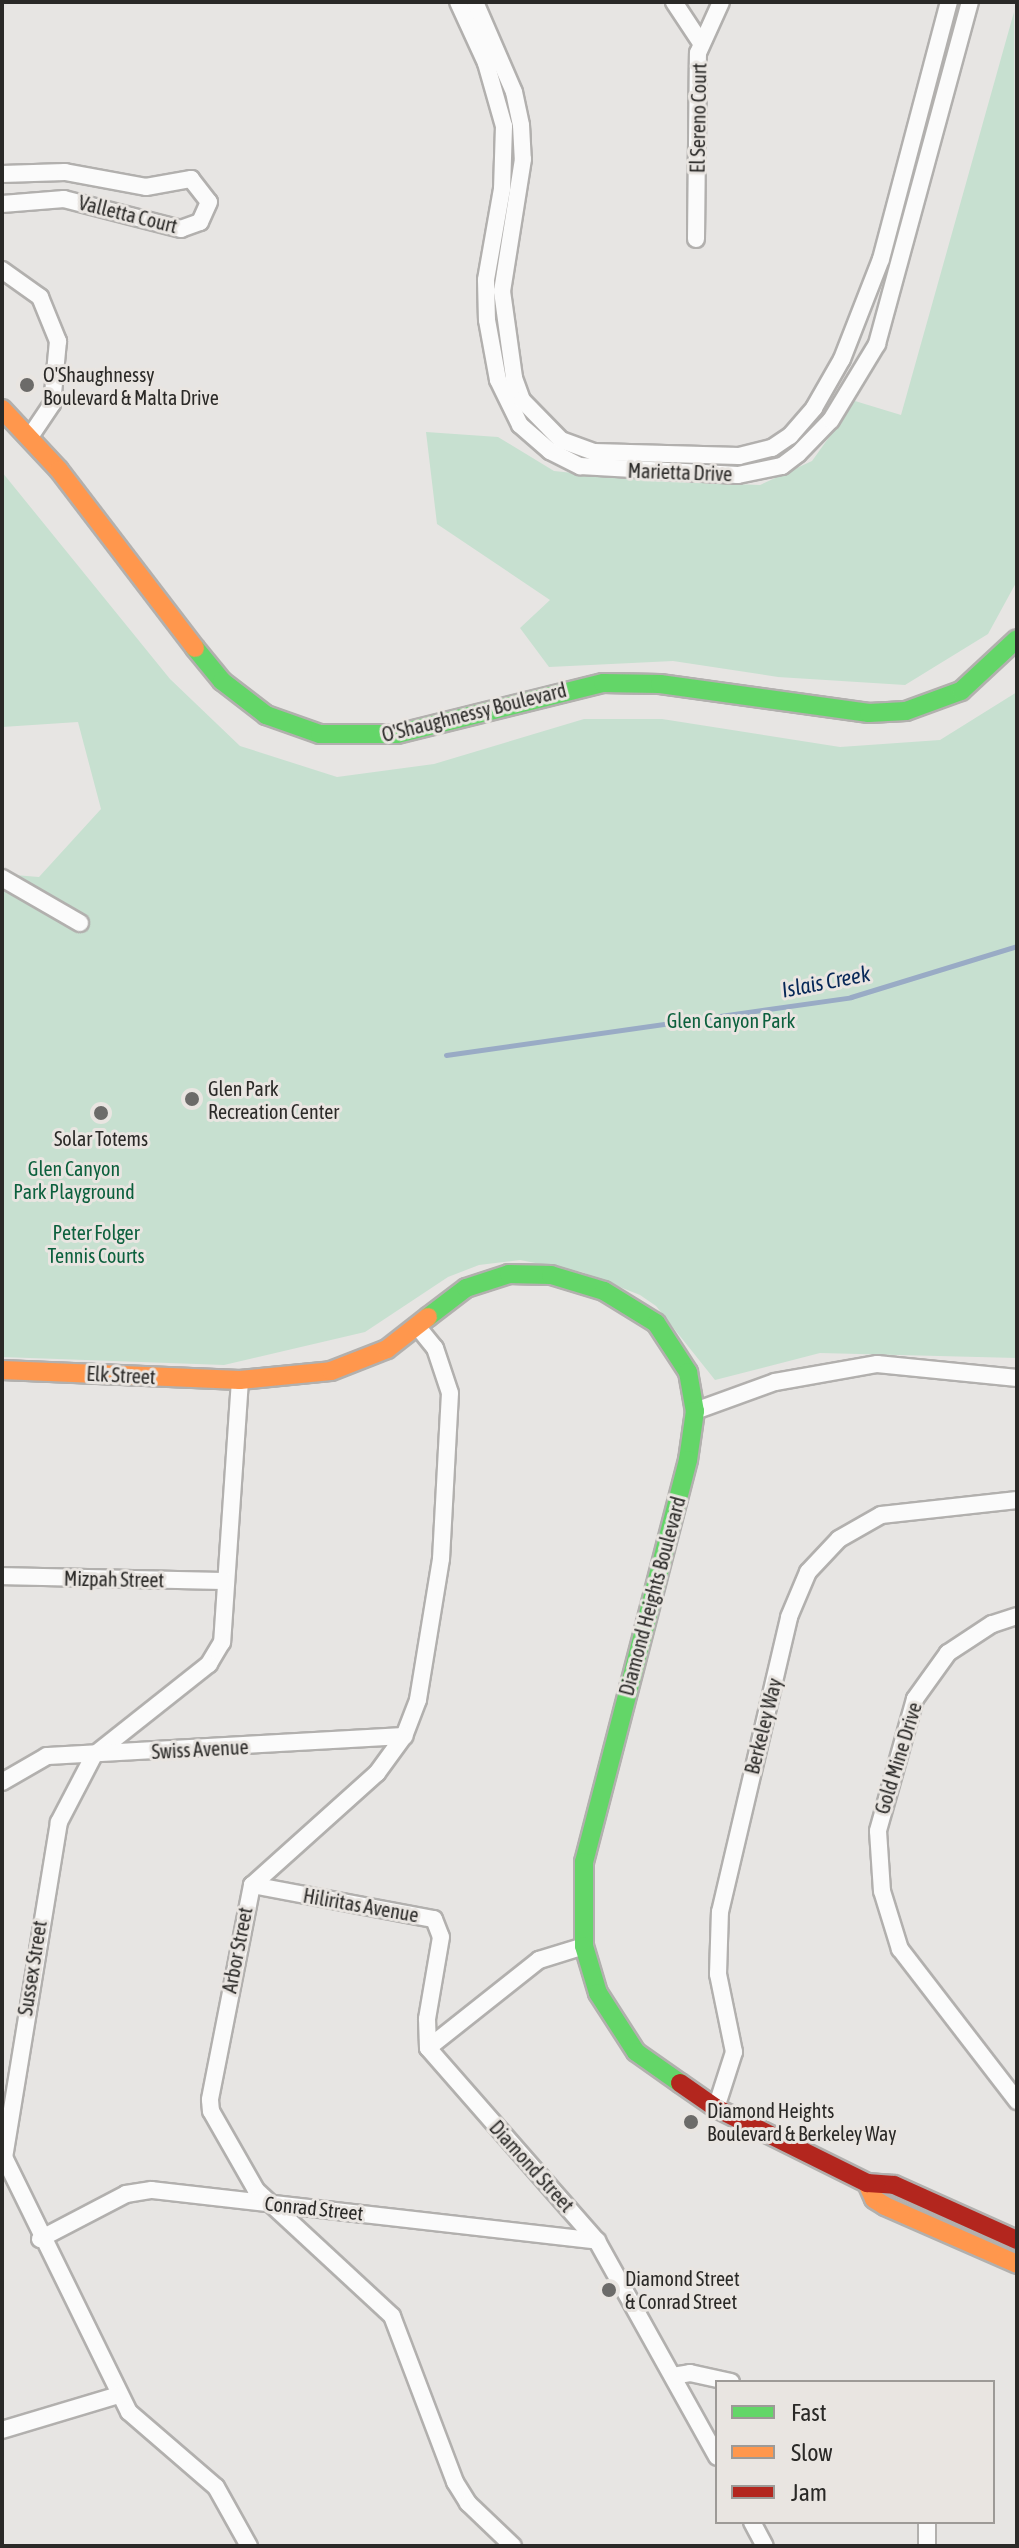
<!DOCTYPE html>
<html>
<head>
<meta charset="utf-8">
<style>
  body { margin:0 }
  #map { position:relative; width:1019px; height:2548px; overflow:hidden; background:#e7e5e3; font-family:"Asap Condensed",sans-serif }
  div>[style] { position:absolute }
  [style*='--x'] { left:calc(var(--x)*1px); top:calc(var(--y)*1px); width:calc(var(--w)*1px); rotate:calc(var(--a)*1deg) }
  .green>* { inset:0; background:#c7e0d0 }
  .stream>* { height:5px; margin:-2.5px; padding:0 2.5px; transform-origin:2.5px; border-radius:2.5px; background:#99abc5 }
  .roads { filter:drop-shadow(2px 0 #b2b0ae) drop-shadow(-2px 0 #b2b0ae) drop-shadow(0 2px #b2b0ae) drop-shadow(0 -2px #b2b0ae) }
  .street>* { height:16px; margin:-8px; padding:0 8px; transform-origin:8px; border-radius:8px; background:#fbfbfb }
  .fast>* { height:18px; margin:-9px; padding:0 9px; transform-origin:9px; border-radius:9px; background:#63d668 }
  .slow>* { height:18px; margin:-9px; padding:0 9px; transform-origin:9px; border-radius:9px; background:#ff974d }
  .jam>* { height:18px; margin:-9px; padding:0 9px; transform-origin:9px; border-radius:9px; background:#b3261e }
  .dots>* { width:22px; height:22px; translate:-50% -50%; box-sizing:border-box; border:4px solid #e9e5e1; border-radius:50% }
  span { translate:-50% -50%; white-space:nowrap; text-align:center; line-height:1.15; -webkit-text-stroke:6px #e9e5e1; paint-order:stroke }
  .street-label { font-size:20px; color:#2a2927 }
  .poi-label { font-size:20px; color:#2a2927 }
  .left { translate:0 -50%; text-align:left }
  .park-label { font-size:20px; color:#0c603d }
  .water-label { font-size:22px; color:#062757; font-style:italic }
  .frame { position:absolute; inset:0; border:4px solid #2a2927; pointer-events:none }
  .legend { position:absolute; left:715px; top:2380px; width:280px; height:144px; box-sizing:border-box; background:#e9e5e1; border:2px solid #9d9a97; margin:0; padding:10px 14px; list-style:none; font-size:24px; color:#2a2927 }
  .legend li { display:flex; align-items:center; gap:16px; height:40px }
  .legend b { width:40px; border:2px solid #9d9a97 }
</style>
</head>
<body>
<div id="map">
  <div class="green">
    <div style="clip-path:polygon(1014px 12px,1017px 581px,988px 634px,905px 685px,778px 677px,673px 661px,549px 667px,520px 628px,550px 600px,437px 524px,426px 432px,498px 437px,554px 471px,650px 481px,760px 485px,812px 461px,855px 401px,901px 415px)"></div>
    <div style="clip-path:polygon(2px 472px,170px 679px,240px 746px,337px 777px,434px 764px,584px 719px,662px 719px,840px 747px,940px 740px,1017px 692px,1017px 1358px,820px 1353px,715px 1380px,656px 1306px,640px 1295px,582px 1272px,520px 1260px,479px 1265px,448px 1277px,365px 1332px,224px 1365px,2px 1357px,2px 874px,39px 877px,101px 809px,78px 722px,2px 727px)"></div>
  </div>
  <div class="stream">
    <div style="--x:446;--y:1055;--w:409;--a:-8.1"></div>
    <div style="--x:851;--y:997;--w:174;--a:-17.1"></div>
  </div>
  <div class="roads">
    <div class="street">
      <div style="--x:458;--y:2;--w:67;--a:65.3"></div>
      <div style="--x:486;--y:63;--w:66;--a:74.1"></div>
      <div style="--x:504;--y:126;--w:63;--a:91.8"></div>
      <div style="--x:502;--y:189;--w:92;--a:100"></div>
      <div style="--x:486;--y:280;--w:40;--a:88.6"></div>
      <div style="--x:487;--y:320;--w:61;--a:79.6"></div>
      <div style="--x:498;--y:380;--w:50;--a:63.9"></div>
      <div style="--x:520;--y:425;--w:40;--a:41"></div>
      <div style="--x:550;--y:451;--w:34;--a:27"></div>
      <div style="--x:580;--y:466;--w:158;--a:3.3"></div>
      <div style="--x:738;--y:475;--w:45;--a:-11.6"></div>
      <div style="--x:782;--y:466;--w:20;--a:-37"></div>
      <div style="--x:798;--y:454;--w:47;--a:-45.9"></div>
      <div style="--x:831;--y:420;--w:89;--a:-58.8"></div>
      <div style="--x:877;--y:344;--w:354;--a:-74.8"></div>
      <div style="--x:475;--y:2;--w:98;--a:66.6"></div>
      <div style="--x:514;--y:92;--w:34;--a:78"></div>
      <div style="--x:521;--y:125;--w:34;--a:87"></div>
      <div style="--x:523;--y:159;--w:134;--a:99"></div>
      <div style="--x:502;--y:291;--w:88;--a:82.1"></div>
      <div style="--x:514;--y:378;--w:23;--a:70"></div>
      <div style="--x:522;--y:400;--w:56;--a:45.7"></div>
      <div style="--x:561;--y:440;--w:35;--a:20"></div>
      <div style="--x:594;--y:452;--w:145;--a:1.6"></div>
      <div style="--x:739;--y:456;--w:34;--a:-14"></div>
      <div style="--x:772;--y:448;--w:22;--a:-34"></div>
      <div style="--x:790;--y:436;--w:37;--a:-49"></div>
      <div style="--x:814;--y:408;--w:56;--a:-60.3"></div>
      <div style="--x:842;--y:359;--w:107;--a:-68.7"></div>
      <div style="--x:881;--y:259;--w:266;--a:-75.2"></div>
      <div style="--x:674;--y:2;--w:49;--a:56.6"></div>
      <div style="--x:2;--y:174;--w:63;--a:-1.8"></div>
      <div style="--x:65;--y:172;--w:82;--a:10.5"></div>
      <div style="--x:146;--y:187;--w:46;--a:-10.1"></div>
      <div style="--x:191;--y:179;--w:29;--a:52"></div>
      <div style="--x:209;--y:202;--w:22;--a:114"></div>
      <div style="--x:200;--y:222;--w:20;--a:160"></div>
      <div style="--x:181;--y:229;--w:121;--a:-165.6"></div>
      <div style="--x:64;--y:199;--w:62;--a:175.4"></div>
      <div style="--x:696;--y:239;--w:186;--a:-89.4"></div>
      <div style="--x:698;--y:53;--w:56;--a:-65.7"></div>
      <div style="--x:2;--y:270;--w:47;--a:35.4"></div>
      <div style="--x:40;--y:297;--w:48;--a:67.8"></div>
      <div style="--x:58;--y:341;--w:63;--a:95.4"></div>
      <div style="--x:52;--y:404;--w:40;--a:124"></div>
      <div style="--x:2;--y:878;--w:90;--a:30"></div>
      <div style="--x:417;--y:1326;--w:28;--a:51"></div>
      <div style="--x:435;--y:1348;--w:47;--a:71.6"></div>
      <div style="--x:450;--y:1393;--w:166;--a:93.1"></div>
      <div style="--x:441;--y:1559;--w:143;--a:99.3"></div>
      <div style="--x:418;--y:1700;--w:39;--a:111"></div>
      <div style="--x:404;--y:1736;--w:46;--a:126.1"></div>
      <div style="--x:377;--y:1773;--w:168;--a:138.1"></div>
      <div style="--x:252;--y:1885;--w:219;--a:101.1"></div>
      <div style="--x:210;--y:2100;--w:11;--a:85"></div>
      <div style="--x:211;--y:2111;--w:91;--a:60.3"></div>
      <div style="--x:256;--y:2190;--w:185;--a:42.8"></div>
      <div style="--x:392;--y:2316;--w:178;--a:69.2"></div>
      <div style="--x:455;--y:2482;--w:25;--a:58"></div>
      <div style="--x:468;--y:2503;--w:62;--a:43.7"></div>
      <div style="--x:240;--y:1380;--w:263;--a:93.9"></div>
      <div style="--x:222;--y:1642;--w:26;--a:121"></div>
      <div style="--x:209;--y:1664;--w:147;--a:141.6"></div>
      <div style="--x:94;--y:1755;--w:76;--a:117.6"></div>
      <div style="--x:59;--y:1822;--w:339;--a:99.3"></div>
      <div style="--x:4;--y:2157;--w:284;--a:63.9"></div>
      <div style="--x:129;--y:2412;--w:115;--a:40.8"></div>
      <div style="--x:216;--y:2487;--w:68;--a:60.8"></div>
      <div style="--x:695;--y:1411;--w:85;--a:-19.9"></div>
      <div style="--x:775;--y:1382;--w:104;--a:-10"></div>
      <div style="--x:877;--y:1364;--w:141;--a:5.7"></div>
      <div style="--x:2;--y:1576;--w:224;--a:1.3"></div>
      <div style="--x:1017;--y:1616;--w:26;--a:162"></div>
      <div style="--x:992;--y:1624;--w:53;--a:146.6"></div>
      <div style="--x:948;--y:1653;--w:57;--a:125.7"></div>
      <div style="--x:915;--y:1699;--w:137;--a:105.7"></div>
      <div style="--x:878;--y:1831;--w:60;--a:86.2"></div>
      <div style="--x:882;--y:1891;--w:61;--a:72.8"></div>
      <div style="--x:900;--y:1949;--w:192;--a:52.4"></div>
      <div style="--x:2;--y:1782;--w:52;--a:-30"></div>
      <div style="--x:47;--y:1756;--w:358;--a:-3.2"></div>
      <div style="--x:252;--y:1885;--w:185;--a:10.6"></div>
      <div style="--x:434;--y:1919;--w:19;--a:69"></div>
      <div style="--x:441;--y:1937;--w:83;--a:99.7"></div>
      <div style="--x:427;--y:2019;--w:29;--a:88"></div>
      <div style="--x:428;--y:2048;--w:257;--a:48.8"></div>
      <div style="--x:597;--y:2241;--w:247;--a:60.9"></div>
      <div style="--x:428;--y:2048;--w:142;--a:-38.4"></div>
      <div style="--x:539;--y:1960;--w:47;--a:-17.3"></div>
      <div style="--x:716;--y:2108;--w:59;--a:-72.2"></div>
      <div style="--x:734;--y:2052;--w:80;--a:-101.6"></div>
      <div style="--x:718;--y:1974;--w:62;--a:-88.2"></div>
      <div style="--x:720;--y:1912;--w:303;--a:-76.8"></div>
      <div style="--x:789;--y:1617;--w:49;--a:-67.1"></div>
      <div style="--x:808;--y:1572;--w:45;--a:-46.8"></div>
      <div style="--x:839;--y:1539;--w:48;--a:-29.7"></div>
      <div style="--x:881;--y:1515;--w:137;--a:-6.3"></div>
      <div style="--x:40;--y:2239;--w:97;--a:-27.6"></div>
      <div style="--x:126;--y:2194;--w:26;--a:-9"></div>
      <div style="--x:152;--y:2190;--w:448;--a:6.5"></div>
      <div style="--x:673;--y:2376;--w:17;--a:-10"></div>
      <div style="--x:690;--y:2373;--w:42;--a:12.4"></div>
      <div style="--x:2;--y:2430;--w:122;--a:-16.7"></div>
      <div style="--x:752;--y:2522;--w:27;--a:62"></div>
      <div style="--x:927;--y:2546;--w:24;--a:-90"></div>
    </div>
    <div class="fast">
      <div style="--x:195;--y:648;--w:43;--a:50.7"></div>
      <div style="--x:222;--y:681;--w:56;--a:37.7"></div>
      <div style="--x:266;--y:715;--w:57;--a:19.4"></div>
      <div style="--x:320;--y:734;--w:77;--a:0"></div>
      <div style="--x:397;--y:734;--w:212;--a:-13.9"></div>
      <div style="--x:603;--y:683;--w:57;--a:1"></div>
      <div style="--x:660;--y:684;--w:211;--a:7.9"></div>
      <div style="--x:869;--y:713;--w:37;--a:-3"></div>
      <div style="--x:906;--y:711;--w:59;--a:-20"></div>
      <div style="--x:961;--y:691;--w:76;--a:-42.9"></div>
      <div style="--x:428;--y:1317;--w:48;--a:-37.3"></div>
      <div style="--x:466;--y:1288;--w:45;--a:-18"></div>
      <div style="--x:509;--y:1274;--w:42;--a:1.4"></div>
      <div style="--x:551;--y:1275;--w:55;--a:16.8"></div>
      <div style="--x:604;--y:1291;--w:61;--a:31.6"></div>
      <div style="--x:656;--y:1323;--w:59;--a:56.9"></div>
      <div style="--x:688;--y:1372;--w:40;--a:80"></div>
      <div style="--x:695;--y:1411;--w:49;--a:98.1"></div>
      <div style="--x:688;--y:1460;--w:415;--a:104.5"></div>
      <div style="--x:584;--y:1862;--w:84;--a:90"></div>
      <div style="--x:584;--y:1946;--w:49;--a:73.4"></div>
      <div style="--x:598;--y:1993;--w:70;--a:57.2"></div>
      <div style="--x:636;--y:2052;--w:54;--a:35.2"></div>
    </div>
    <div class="slow">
      <div style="--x:2;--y:409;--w:83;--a:46.9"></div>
      <div style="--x:59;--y:470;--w:224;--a:52.6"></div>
      <div style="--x:2;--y:1370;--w:238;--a:2.4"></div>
      <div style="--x:240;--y:1380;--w:91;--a:-5.6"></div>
      <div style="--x:331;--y:1371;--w:60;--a:-21.4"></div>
      <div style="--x:387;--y:1349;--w:52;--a:-38"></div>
      <div style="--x:867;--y:2183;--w:17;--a:66"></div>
      <div style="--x:874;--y:2199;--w:13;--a:32"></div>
      <div style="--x:885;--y:2206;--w:144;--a:23.7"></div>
    </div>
    <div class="jam">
      <div style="--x:680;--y:2083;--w:44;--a:34.8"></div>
      <div style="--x:716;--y:2108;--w:169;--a:26.4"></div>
      <div style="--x:867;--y:2183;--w:27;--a:4"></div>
      <div style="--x:894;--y:2185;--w:135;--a:24.1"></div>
    </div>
  </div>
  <div class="dots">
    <div style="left:27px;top:385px;background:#6c6b69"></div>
    <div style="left:192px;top:1099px;background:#6c6b69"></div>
    <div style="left:101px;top:1113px;background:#6c6b69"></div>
    <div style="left:691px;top:2122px;background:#6c6b69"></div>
    <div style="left:609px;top:2290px;background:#6c6b69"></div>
  </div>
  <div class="street-label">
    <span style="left:698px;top:118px;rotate:-89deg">El Sereno Court</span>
    <span style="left:128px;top:214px;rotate:14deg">Valletta Court</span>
    <span style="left:680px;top:472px;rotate:2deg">Marietta Drive</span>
    <span style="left:474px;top:712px;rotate:-14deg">O'Shaughnessy Boulevard</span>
    <span style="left:121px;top:1375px;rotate:3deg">Elk Street</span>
    <span style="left:114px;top:1579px;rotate:1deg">Mizpah Street</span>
    <span style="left:652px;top:1596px;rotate:-75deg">Diamond Heights Boulevard</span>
    <span style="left:763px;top:1726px;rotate:-76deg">Berkeley Way</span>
    <span style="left:200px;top:1749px;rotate:-3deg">Swiss Avenue</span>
    <span style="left:898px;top:1758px;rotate:-73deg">Gold Mine Drive</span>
    <span style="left:361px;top:1905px;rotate:10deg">Hiliritas Avenue</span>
    <span style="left:237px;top:1950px;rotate:-79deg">Arbor Street</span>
    <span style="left:32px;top:1968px;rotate:-81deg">Sussex Street</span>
    <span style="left:532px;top:2166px;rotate:48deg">Diamond Street</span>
    <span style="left:314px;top:2208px;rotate:6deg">Conrad Street</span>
  </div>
  <div class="poi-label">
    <span class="left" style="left:43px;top:386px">O'Shaughnessy<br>Boulevard &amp; Malta Drive</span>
    <span class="left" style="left:208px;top:1100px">Glen Park<br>Recreation Center</span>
    <span style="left:101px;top:1138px">Solar Totems</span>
    <span class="left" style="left:707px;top:2122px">Diamond Heights<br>Boulevard &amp; Berkeley Way</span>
    <span class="left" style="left:625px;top:2290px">Diamond Street<br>&amp; Conrad Street</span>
  </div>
  <div class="park-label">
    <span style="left:731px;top:1020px">Glen Canyon Park</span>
    <span style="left:74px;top:1180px">Glen Canyon<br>Park Playground</span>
    <span style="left:96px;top:1244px">Peter Folger<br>Tennis Courts</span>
  </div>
  <div class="water-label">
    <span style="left:826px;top:982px;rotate:-11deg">Islais Creek</span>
  </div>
  <div class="frame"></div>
  <ul class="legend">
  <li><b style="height:10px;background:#63d668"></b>Fast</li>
  <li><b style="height:10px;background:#ff974d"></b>Slow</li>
  <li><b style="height:10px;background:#b3261e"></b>Jam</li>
  </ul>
</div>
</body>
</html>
